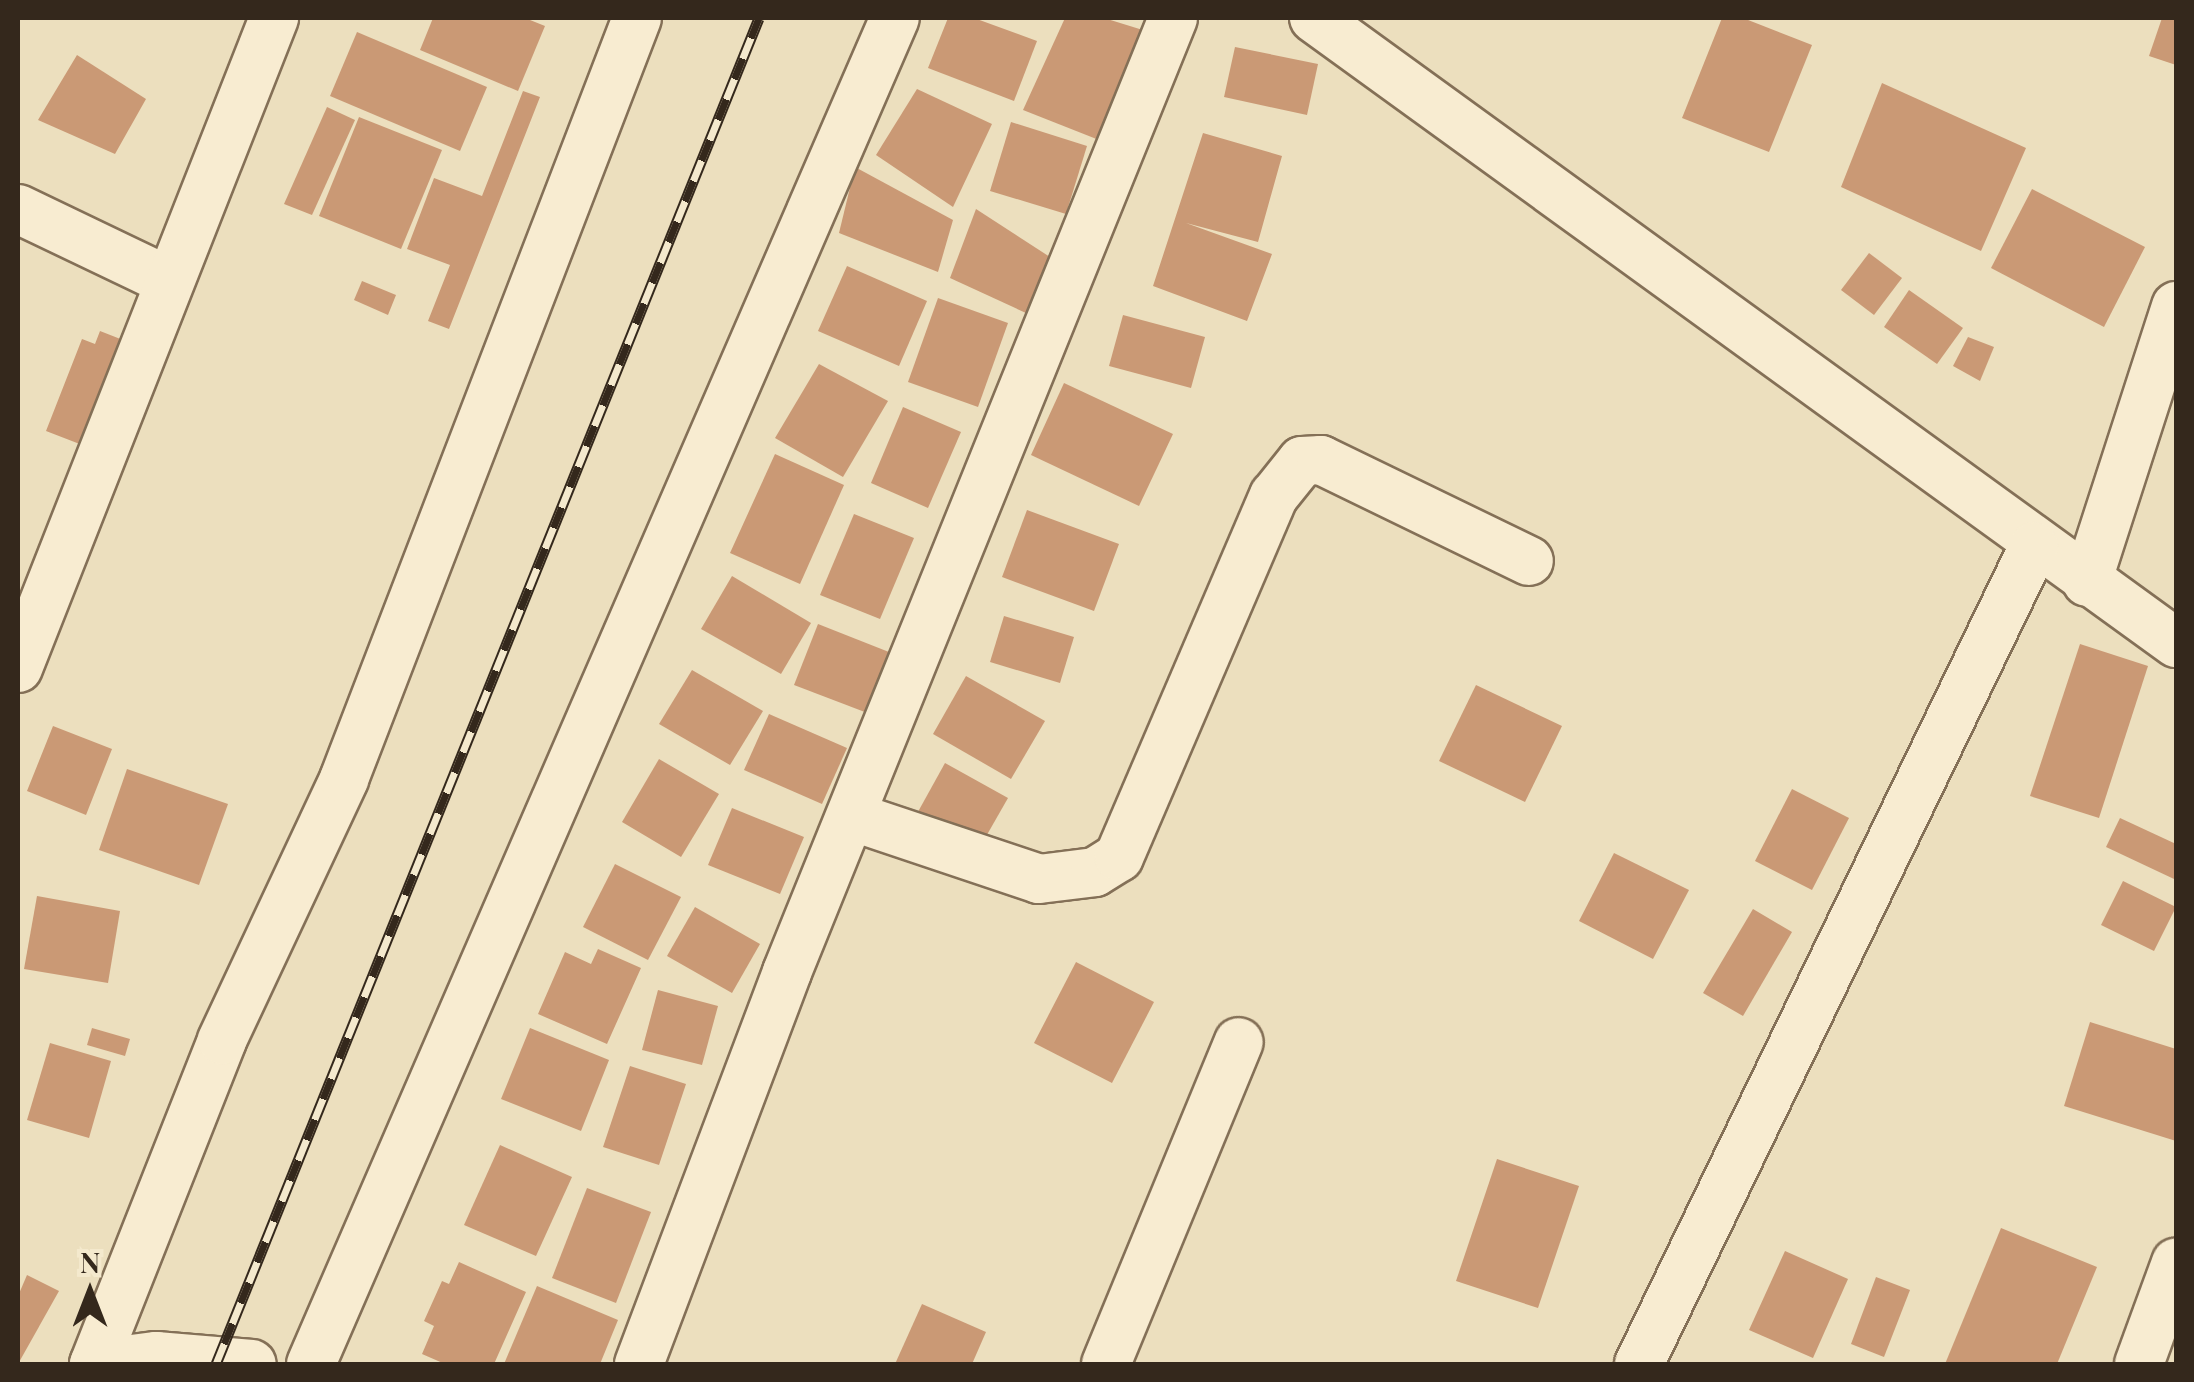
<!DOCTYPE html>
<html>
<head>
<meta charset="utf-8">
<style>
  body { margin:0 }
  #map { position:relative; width:2194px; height:1382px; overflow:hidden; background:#ecdfbe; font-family:"Playfair Display",serif }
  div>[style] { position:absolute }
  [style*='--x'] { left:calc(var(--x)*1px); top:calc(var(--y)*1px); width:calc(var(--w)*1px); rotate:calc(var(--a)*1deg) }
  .building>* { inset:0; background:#ca9975 }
  .roads { filter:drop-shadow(2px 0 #847057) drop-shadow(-2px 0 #847057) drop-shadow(0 2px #847057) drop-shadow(0 -2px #847057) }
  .minor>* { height:48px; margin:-24px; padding:0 24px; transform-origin:24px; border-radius:24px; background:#f8ecd1 }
  .rail>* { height:11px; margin-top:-5.5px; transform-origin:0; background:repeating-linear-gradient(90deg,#f4e9cd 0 22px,#34281c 0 44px); box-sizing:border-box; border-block:2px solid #34281c }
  span { translate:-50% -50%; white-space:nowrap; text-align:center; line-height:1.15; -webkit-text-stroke:8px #f4e9cd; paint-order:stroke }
  .frame { position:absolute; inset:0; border:20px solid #34281c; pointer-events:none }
  .north { position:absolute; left:40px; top:1242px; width:100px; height:100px; -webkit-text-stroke:8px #f4e9cd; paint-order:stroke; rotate:0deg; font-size:28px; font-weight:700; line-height:40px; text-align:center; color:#34281c }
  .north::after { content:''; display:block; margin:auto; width:35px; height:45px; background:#34281c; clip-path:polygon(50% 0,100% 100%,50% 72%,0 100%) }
</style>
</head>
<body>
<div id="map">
  <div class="building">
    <div style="clip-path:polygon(433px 18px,525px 18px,545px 26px,518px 91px,420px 50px)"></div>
    <div style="clip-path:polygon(948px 18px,974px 18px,1037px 41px,1014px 101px,928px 68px)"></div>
    <div style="clip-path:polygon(1065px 18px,1104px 18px,1146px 31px,1099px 140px,1023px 110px)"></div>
    <div style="clip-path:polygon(1722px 18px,1743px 18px,1812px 45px,1769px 152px,1682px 118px)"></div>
    <div style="clip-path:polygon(2162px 18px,2176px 18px,2176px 65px,2149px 56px)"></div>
    <div style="clip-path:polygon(357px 32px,487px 87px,460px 151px,330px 96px)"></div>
    <div style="clip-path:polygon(1235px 47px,1318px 64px,1307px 115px,1224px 97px)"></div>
    <div style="clip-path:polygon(77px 55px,146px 99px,115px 154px,38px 120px)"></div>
    <div style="clip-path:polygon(1882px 83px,2026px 148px,1981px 251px,1841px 187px)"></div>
    <div style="clip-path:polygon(917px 89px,992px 124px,953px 207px,876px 155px)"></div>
    <div style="clip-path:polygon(523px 91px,540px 97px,449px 329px,428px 321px,450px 265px,407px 249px,434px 178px,482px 196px)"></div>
    <div style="clip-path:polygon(327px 107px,355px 120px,312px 215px,284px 204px)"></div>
    <div style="clip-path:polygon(359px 117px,442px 150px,401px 249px,319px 216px)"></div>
    <div style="clip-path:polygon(1011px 122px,1087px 146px,1066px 214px,990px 191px)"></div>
    <div style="clip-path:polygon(1203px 133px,1282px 156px,1258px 242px,1186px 223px,1272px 254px,1247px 321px,1153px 286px)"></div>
    <div style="clip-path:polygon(855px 167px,953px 220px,938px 272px,839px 233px)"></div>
    <div style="clip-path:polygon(2032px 189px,2145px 247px,2104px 327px,1991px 268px)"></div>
    <div style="clip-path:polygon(976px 209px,1070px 270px,1039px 319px,950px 278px)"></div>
    <div style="clip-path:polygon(1869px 253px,1902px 278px,1874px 315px,1841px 290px)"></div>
    <div style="clip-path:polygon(847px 266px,927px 301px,899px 366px,818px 331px)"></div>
    <div style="clip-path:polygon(362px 281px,396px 295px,388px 315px,354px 300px)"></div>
    <div style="clip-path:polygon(1909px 290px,1963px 328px,1937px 364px,1884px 327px)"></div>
    <div style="clip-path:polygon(938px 298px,1008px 323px,978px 407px,908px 382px)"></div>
    <div style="clip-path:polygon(1123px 315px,1205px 337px,1191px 388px,1109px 366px)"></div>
    <div style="clip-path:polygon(100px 331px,123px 340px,90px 448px,46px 431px,82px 339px,95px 344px)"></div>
    <div style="clip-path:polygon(1968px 337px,1994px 347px,1980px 381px,1953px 366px)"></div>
    <div style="clip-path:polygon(819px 364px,888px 401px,843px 477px,775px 438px)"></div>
    <div style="clip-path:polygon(1064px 383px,1173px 434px,1139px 506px,1031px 455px)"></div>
    <div style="clip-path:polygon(903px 407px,961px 432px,928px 508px,871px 483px)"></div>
    <div style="clip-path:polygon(775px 454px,844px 485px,800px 584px,730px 553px)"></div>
    <div style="clip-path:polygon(1027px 510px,1119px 544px,1094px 611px,1002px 577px)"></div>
    <div style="clip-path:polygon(854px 514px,914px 538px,880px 619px,820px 595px)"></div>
    <div style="clip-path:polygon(732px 576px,811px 623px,781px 674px,701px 629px)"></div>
    <div style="clip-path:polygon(1004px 616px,1074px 637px,1060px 683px,990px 662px)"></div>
    <div style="clip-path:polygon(818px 624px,894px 654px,870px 714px,794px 685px)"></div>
    <div style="clip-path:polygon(2080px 644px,2148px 666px,2099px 818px,2030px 796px)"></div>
    <div style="clip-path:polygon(692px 670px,763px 711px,730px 765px,659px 724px)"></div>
    <div style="clip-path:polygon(966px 676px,1045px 721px,1011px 779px,933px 734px)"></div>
    <div style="clip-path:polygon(1476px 685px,1562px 726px,1525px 802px,1439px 761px)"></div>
    <div style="clip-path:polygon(769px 714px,847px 748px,822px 804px,744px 770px)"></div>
    <div style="clip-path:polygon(53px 726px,112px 749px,86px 815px,27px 791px)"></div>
    <div style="clip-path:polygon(659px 759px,719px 794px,681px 857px,622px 822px)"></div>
    <div style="clip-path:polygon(945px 763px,1008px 798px,976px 854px,914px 819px)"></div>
    <div style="clip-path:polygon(127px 769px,228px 804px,199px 885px,99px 850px)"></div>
    <div style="clip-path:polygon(1792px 789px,1849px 818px,1812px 890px,1755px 861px)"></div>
    <div style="clip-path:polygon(732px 808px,804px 837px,780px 894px,708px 865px)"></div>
    <div style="clip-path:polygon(2120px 818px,2176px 844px,2174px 879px,2106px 847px)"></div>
    <div style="clip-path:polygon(1614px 853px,1689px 890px,1653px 959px,1579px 921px)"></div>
    <div style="clip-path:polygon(615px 864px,681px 897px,648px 960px,583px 927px)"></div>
    <div style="clip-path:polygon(2123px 881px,2176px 907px,2154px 951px,2101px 925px)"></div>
    <div style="clip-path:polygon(37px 896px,120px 911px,108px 983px,24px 969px)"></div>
    <div style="clip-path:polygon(695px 907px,760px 944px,732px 993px,667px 956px)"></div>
    <div style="clip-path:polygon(1753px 909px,1792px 932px,1743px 1016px,1703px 993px)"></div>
    <div style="clip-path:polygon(598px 949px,641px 968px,607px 1044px,538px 1014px,565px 952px,591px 964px)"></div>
    <div style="clip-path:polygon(1076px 962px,1154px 1002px,1112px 1083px,1034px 1043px)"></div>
    <div style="clip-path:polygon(658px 990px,718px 1006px,702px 1065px,642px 1050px)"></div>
    <div style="clip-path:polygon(2090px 1022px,2176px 1049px,2176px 1141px,2064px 1106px)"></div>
    <div style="clip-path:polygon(92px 1028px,130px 1039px,125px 1056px,87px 1045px)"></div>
    <div style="clip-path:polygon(530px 1028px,609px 1060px,581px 1131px,501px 1099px)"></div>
    <div style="clip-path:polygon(50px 1043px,111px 1061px,89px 1138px,27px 1120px)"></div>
    <div style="clip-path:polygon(630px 1066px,686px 1084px,659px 1165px,603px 1147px)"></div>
    <div style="clip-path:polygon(500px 1145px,572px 1177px,536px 1256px,464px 1225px)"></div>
    <div style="clip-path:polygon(1497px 1159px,1579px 1186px,1538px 1308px,1456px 1281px)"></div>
    <div style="clip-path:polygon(587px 1188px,651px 1212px,616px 1303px,552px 1278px)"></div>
    <div style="clip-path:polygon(2001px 1228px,2097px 1267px,2057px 1364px,1945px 1364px)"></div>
    <div style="clip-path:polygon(1785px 1251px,1848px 1279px,1813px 1358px,1749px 1330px)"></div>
    <div style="clip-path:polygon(459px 1262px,526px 1292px,494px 1364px,445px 1364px,422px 1354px,434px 1326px,424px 1321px,442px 1281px,449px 1284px)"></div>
    <div style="clip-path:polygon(27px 1275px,59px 1291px,18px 1364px,18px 1296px)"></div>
    <div style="clip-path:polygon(1876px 1277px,1910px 1290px,1884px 1357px,1851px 1344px)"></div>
    <div style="clip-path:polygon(537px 1286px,618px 1320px,600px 1364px,504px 1364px)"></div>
    <div style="clip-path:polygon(922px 1304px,986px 1332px,972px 1364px,895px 1364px)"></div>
  </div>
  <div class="roads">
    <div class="minor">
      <div style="--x:1314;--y:18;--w:1065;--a:35.94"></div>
      <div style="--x:18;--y:209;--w:166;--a:25.6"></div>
      <div style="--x:2087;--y:582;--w:290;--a:-72.1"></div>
      <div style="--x:18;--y:668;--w:699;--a:-68.5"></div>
      <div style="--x:854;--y:817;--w:195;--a:18.5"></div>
      <div style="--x:1039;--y:879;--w:56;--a:-7.1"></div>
      <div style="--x:1095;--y:872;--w:28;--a:-32"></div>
      <div style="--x:1119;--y:857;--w:393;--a:-66.8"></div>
      <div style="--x:1274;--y:496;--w:45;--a:-51.3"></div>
      <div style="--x:1302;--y:461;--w:19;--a:-3"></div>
      <div style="--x:1321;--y:460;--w:231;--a:25.9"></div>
      <div style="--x:94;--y:1364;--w:348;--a:-68.4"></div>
      <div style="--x:222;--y:1040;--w:288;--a:-64.9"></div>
      <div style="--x:344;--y:779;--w:815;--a:-68.94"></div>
      <div style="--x:94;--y:1364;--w:63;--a:-7.4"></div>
      <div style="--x:156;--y:1356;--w:96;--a:4.8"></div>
      <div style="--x:311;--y:1364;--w:1467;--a:-66.55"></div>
      <div style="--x:639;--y:1364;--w:419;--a:-69.3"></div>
      <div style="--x:787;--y:972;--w:1029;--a:-67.97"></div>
      <div style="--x:1106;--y:1364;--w:348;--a:-67.6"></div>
      <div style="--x:1639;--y:1364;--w:908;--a:-64.22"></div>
      <div style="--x:2139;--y:1364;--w:108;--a:-69.9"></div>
    </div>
  </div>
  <div class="rail">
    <div style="--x:216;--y:1364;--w:1451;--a:-68.03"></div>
  </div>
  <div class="frame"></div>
  <div class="north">N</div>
</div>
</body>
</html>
